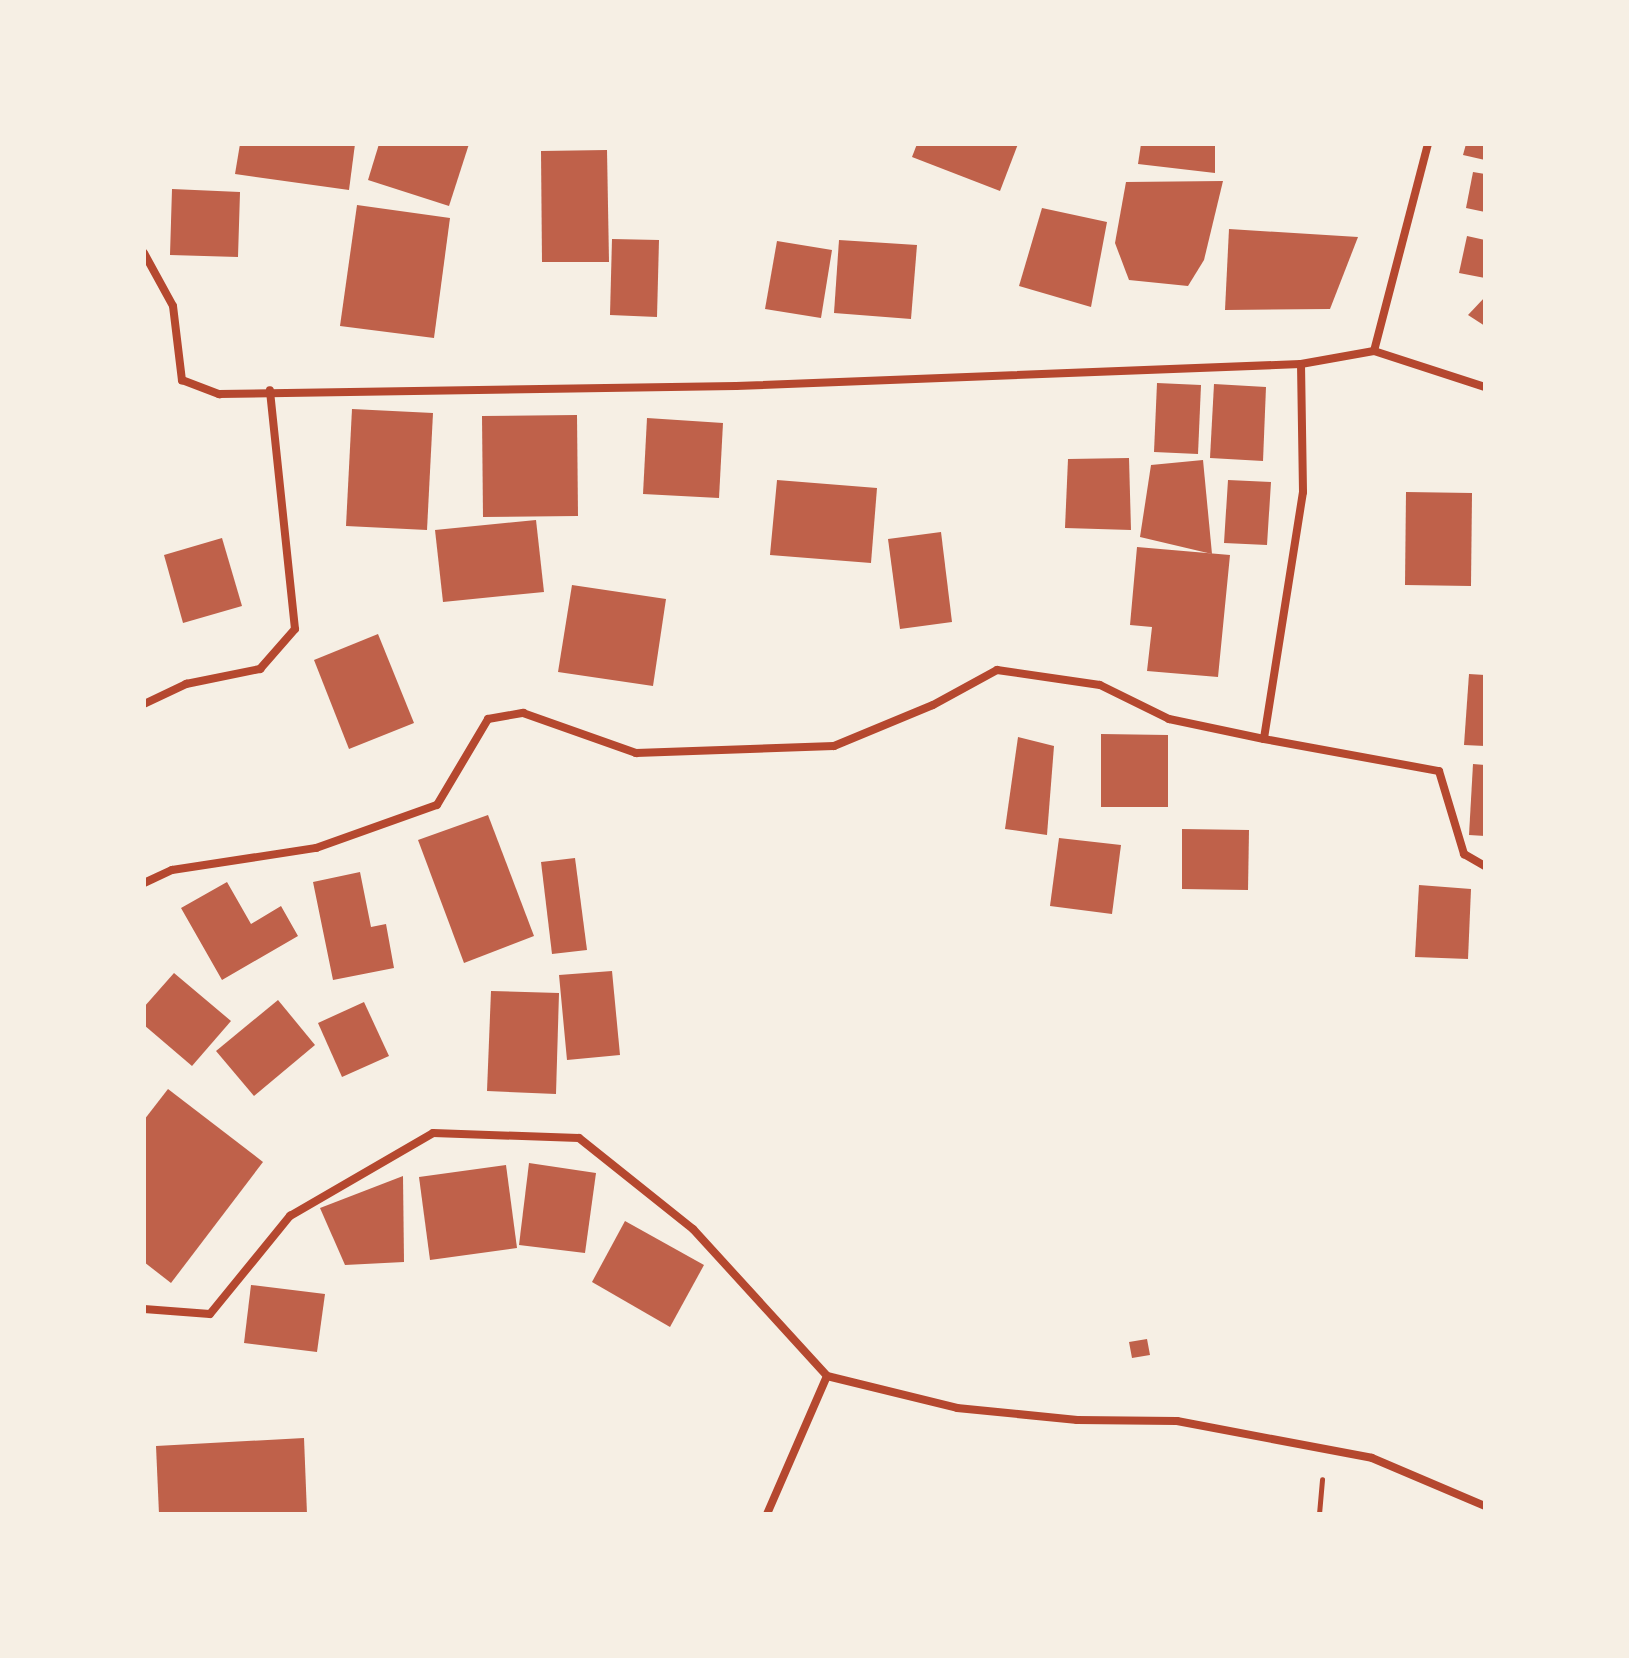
<!DOCTYPE html>
<html>
<head>
<meta charset="utf-8">
<style>
  body { margin:0 }
  #map { position:relative; width:1629px; height:1658px; overflow:hidden; background:#f6efe4; font-family:Inter,sans-serif }
  div>[style] { position:absolute }
  [style*='--x'] { left:calc(var(--x)*1px); top:calc(var(--y)*1px); width:calc(var(--w)*1px); rotate:calc(var(--a)*1deg) }
  .building>* { inset:0; background:#bf614a }
  .path>* { height:5px; margin:-2.5px; padding:0 2.5px; transform-origin:2.5px; border-radius:2.5px; background:#b5482f }
  .minor>* { height:8px; margin:-4px; padding:0 4px; transform-origin:4px; border-radius:4px; background:#b5482f }
  span { translate:-50% -50%; white-space:nowrap; text-align:center; line-height:1.15; -webkit-text-stroke:8px #f6efe4; paint-order:stroke }
  .frame { position:absolute; inset:0; border:146px solid #f6efe4; pointer-events:none }
</style>
</head>
<body>
<div id="map">
  <div class="building">
    <div style="clip-path:polygon(240px 144px,355px 144px,349px 190px,235px 174px)"></div>
    <div style="clip-path:polygon(379px 144px,469px 144px,449px 206px,368px 180px)"></div>
    <div style="clip-path:polygon(917px 144px,1018px 144px,1000px 191px,912px 157px)"></div>
    <div style="clip-path:polygon(1141px 144px,1215px 144px,1215px 173px,1138px 164px)"></div>
    <div style="clip-path:polygon(1466px 144px,1485px 144px,1485px 160px,1463px 155px)"></div>
    <div style="clip-path:polygon(607px 150px,609px 262px,542px 262px,541px 151px)"></div>
    <div style="clip-path:polygon(1473px 172px,1485px 174px,1485px 212px,1466px 208px)"></div>
    <div style="clip-path:polygon(1223px 181px,1204px 260px,1188px 286px,1129px 280px,1115px 243px,1126px 182px)"></div>
    <div style="clip-path:polygon(172px 189px,240px 192px,238px 257px,170px 255px)"></div>
    <div style="clip-path:polygon(357px 205px,450px 218px,434px 338px,340px 326px)"></div>
    <div style="clip-path:polygon(1042px 208px,1107px 222px,1091px 307px,1019px 286px)"></div>
    <div style="clip-path:polygon(1229px 229px,1358px 237px,1330px 309px,1225px 310px)"></div>
    <div style="clip-path:polygon(1467px 236px,1485px 240px,1485px 278px,1459px 273px)"></div>
    <div style="clip-path:polygon(612px 239px,659px 240px,657px 317px,610px 315px)"></div>
    <div style="clip-path:polygon(839px 240px,917px 245px,911px 319px,834px 313px)"></div>
    <div style="clip-path:polygon(777px 241px,832px 250px,821px 318px,765px 309px)"></div>
    <div style="clip-path:polygon(1485px 297px,1485px 326px,1468px 315px)"></div>
    <div style="clip-path:polygon(1157px 383px,1201px 385px,1198px 454px,1154px 452px)"></div>
    <div style="clip-path:polygon(1214px 384px,1266px 387px,1263px 461px,1210px 458px)"></div>
    <div style="clip-path:polygon(352px 409px,433px 413px,427px 530px,346px 526px)"></div>
    <div style="clip-path:polygon(577px 415px,578px 516px,483px 517px,482px 416px)"></div>
    <div style="clip-path:polygon(647px 418px,723px 423px,719px 498px,643px 494px)"></div>
    <div style="clip-path:polygon(1129px 458px,1131px 530px,1065px 528px,1068px 459px)"></div>
    <div style="clip-path:polygon(1203px 460px,1212px 554px,1140px 537px,1151px 465px)"></div>
    <div style="clip-path:polygon(777px 480px,877px 488px,871px 563px,770px 555px)"></div>
    <div style="clip-path:polygon(1228px 480px,1271px 482px,1267px 545px,1224px 543px)"></div>
    <div style="clip-path:polygon(1406px 492px,1472px 493px,1471px 586px,1405px 585px)"></div>
    <div style="clip-path:polygon(536px 520px,544px 592px,443px 602px,435px 530px)"></div>
    <div style="clip-path:polygon(941px 532px,952px 622px,900px 629px,888px 539px)"></div>
    <div style="clip-path:polygon(222px 538px,242px 606px,183px 623px,164px 555px)"></div>
    <div style="clip-path:polygon(1137px 547px,1230px 555px,1218px 677px,1147px 671px,1152px 627px,1130px 625px)"></div>
    <div style="clip-path:polygon(572px 585px,666px 599px,653px 686px,558px 672px)"></div>
    <div style="clip-path:polygon(378px 634px,414px 723px,349px 749px,314px 660px)"></div>
    <div style="clip-path:polygon(1469px 674px,1485px 675px,1485px 746px,1464px 745px)"></div>
    <div style="clip-path:polygon(1101px 734px,1168px 735px,1168px 807px,1101px 807px)"></div>
    <div style="clip-path:polygon(1018px 737px,1054px 746px,1047px 835px,1005px 829px)"></div>
    <div style="clip-path:polygon(1473px 764px,1485px 765px,1485px 836px,1469px 835px)"></div>
    <div style="clip-path:polygon(488px 815px,534px 936px,464px 963px,418px 840px)"></div>
    <div style="clip-path:polygon(1182px 829px,1249px 830px,1248px 890px,1182px 889px)"></div>
    <div style="clip-path:polygon(1059px 838px,1121px 845px,1112px 914px,1050px 906px)"></div>
    <div style="clip-path:polygon(575px 858px,587px 950px,552px 954px,541px 862px)"></div>
    <div style="clip-path:polygon(360px 872px,371px 927px,386px 924px,394px 968px,333px 980px,313px 882px)"></div>
    <div style="clip-path:polygon(227px 882px,251px 924px,281px 906px,298px 936px,222px 980px,181px 908px)"></div>
    <div style="clip-path:polygon(1419px 885px,1471px 889px,1468px 959px,1415px 957px)"></div>
    <div style="clip-path:polygon(612px 971px,620px 1055px,567px 1060px,559px 975px)"></div>
    <div style="clip-path:polygon(174px 973px,231px 1021px,192px 1066px,144px 1025px,144px 1007px)"></div>
    <div style="clip-path:polygon(491px 991px,559px 993px,556px 1094px,487px 1091px)"></div>
    <div style="clip-path:polygon(278px 1000px,315px 1045px,254px 1096px,216px 1051px)"></div>
    <div style="clip-path:polygon(364px 1002px,389px 1056px,342px 1077px,318px 1023px)"></div>
    <div style="clip-path:polygon(168px 1089px,263px 1162px,171px 1283px,144px 1262px,144px 1120px)"></div>
    <div style="clip-path:polygon(529px 1163px,596px 1173px,585px 1253px,519px 1245px)"></div>
    <div style="clip-path:polygon(506px 1165px,517px 1248px,430px 1260px,419px 1177px)"></div>
    <div style="clip-path:polygon(403px 1176px,404px 1262px,345px 1265px,320px 1208px)"></div>
    <div style="clip-path:polygon(625px 1221px,704px 1265px,670px 1327px,592px 1282px)"></div>
    <div style="clip-path:polygon(251px 1285px,325px 1294px,317px 1352px,244px 1343px)"></div>
    <div style="clip-path:polygon(1147px 1339px,1150px 1355px,1132px 1358px,1129px 1342px)"></div>
    <div style="clip-path:polygon(304px 1438px,307px 1514px,159px 1514px,156px 1446px)"></div>
  </div>
  <div class="path">
    <div style="--x:1319;--y:1514;--w:35;--a:-85"></div>
  </div>
  <div class="minor">
    <div style="--x:144;--y:253;--w:60;--a:61.3"></div>
    <div style="--x:173;--y:306;--w:75;--a:83.1"></div>
    <div style="--x:182;--y:380;--w:40;--a:21"></div>
    <div style="--x:219;--y:394;--w:517;--a:-0.89"></div>
    <div style="--x:736;--y:386;--w:565;--a:-2.23"></div>
    <div style="--x:1301;--y:364;--w:74;--a:-10.1"></div>
    <div style="--x:1374;--y:351;--w:117;--a:18"></div>
    <div style="--x:1374;--y:351;--w:214;--a:-75.4"></div>
    <div style="--x:1301;--y:364;--w:128;--a:89.1"></div>
    <div style="--x:1303;--y:492;--w:250;--a:99"></div>
    <div style="--x:1264;--y:739;--w:178;--a:10.4"></div>
    <div style="--x:1439;--y:771;--w:87;--a:73.2"></div>
    <div style="--x:1464;--y:854;--w:24;--a:30"></div>
    <div style="--x:144;--y:704;--w:47;--a:-25.5"></div>
    <div style="--x:186;--y:684;--w:76;--a:-11.5"></div>
    <div style="--x:260;--y:669;--w:53;--a:-48.8"></div>
    <div style="--x:295;--y:629;--w:240;--a:-96"></div>
    <div style="--x:144;--y:883;--w:31;--a:-25"></div>
    <div style="--x:172;--y:870;--w:146;--a:-8.7"></div>
    <div style="--x:316;--y:848;--w:128;--a:-19.6"></div>
    <div style="--x:437;--y:805;--w:100;--a:-59.3"></div>
    <div style="--x:488;--y:719;--w:36;--a:-10"></div>
    <div style="--x:523;--y:713;--w:120;--a:19.5"></div>
    <div style="--x:636;--y:753;--w:198;--a:-2"></div>
    <div style="--x:834;--y:746;--w:107;--a:-22.5"></div>
    <div style="--x:933;--y:705;--w:73;--a:-28.7"></div>
    <div style="--x:997;--y:670;--w:104;--a:8.3"></div>
    <div style="--x:1100;--y:685;--w:77;--a:26.2"></div>
    <div style="--x:1169;--y:719;--w:97;--a:11.9"></div>
    <div style="--x:144;--y:1309;--w:66;--a:4.3"></div>
    <div style="--x:210;--y:1314;--w:127;--a:-50.8"></div>
    <div style="--x:290;--y:1216;--w:165;--a:-30.1"></div>
    <div style="--x:433;--y:1133;--w:146;--a:2"></div>
    <div style="--x:579;--y:1138;--w:146;--a:38.6"></div>
    <div style="--x:693;--y:1229;--w:199;--a:47.6"></div>
    <div style="--x:827;--y:1376;--w:134;--a:13.8"></div>
    <div style="--x:957;--y:1408;--w:121;--a:5.7"></div>
    <div style="--x:1077;--y:1420;--w:100;--a:0.6"></div>
    <div style="--x:1177;--y:1421;--w:198;--a:10.7"></div>
    <div style="--x:1372;--y:1458;--w:123;--a:23"></div>
    <div style="--x:767;--y:1514;--w:150;--a:-66.5"></div>
  </div>
  <div class="frame"></div>
</div>
</body>
</html>
